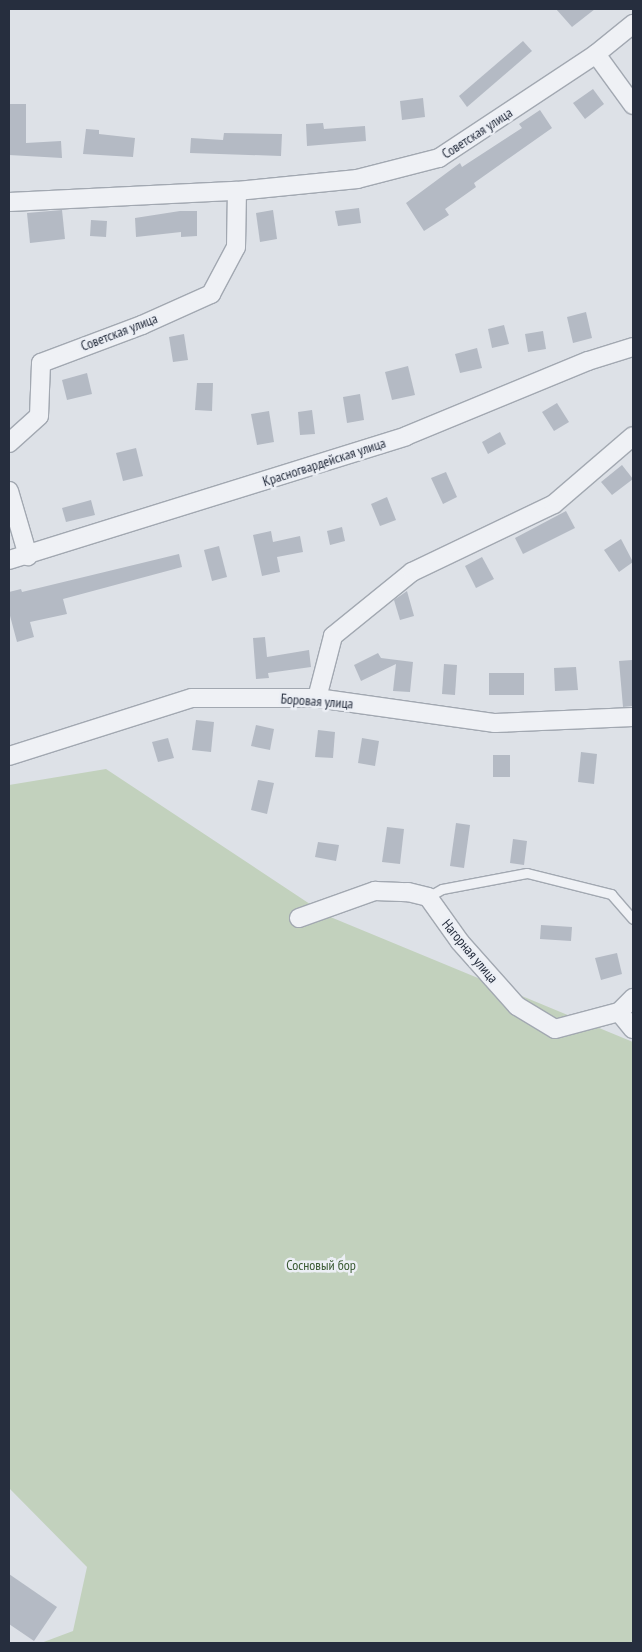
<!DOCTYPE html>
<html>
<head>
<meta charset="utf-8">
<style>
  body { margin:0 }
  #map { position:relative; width:642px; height:1652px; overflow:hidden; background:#dde1e7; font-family:"PT Sans Narrow",sans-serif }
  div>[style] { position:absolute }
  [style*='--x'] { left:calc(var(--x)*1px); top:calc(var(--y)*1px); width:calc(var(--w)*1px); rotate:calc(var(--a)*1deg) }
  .green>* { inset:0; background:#c2d1bd }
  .building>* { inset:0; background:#b4bac4 }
  .roads { filter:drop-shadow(1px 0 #a2a8b1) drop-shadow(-1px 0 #a2a8b1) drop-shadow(0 1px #a2a8b1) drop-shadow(0 -1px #a2a8b1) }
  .service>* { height:9px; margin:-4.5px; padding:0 4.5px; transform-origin:4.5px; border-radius:4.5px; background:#eff1f5 }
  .minor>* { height:18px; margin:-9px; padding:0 9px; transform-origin:9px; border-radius:9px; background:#eff1f5 }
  span { translate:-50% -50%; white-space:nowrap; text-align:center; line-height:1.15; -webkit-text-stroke:5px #eceff5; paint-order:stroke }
  .street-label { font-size:14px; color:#262e3e }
  .park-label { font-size:14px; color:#3a5a33 }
  .frame { position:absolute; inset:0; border:10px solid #262e3e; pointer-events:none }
</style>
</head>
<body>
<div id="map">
  <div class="green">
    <div style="clip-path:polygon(106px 769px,328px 916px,633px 1042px,633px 1643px,41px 1643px,73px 1631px,87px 1567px,9px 1488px,9px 785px)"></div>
  </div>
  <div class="building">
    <div style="clip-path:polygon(556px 9px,595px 9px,572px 27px)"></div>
    <div style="clip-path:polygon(523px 41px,532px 51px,467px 107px,459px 96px)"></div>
    <div style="clip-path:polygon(593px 89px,604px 104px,585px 119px,573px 103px)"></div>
    <div style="clip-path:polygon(423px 98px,425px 117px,402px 120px,400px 101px)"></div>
    <div style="clip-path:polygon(9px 104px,26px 104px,26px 143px,61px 141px,62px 158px,9px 155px)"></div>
    <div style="clip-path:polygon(540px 110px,552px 128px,474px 183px,476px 187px,445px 209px,449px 215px,424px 231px,406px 203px,460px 163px,462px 167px,522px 128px,519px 124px)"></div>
    <div style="clip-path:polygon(323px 123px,324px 129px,365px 126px,366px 141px,307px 146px,306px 124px)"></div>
    <div style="clip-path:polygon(86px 129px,99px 130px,99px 134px,135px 138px,133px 157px,83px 154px)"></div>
    <div style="clip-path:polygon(224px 133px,282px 134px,281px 156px,190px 153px,191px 138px,223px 140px)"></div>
    <div style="clip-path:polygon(359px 208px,361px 223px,338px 226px,335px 211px)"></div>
    <div style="clip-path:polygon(62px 210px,65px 239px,30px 243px,27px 213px)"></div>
    <div style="clip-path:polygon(273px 210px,277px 239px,260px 242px,256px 213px)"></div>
    <div style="clip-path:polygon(180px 211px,197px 211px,197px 236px,181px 237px,181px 232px,136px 237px,135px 218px)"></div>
    <div style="clip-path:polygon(91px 220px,107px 221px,106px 237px,90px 236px)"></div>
    <div style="clip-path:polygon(586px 312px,592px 338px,573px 343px,567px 317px)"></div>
    <div style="clip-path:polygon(504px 325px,509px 344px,492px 348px,488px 329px)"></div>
    <div style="clip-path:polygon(543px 331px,546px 349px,528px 352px,525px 334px)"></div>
    <div style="clip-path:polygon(184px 334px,188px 360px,173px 362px,169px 337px)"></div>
    <div style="clip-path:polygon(477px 348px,482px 368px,460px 373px,455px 354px)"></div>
    <div style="clip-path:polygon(408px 366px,415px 395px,392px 400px,385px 372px)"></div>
    <div style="clip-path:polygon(87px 373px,92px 394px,67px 400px,62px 380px)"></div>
    <div style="clip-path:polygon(197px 383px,213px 383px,212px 411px,195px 410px)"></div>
    <div style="clip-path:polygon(360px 394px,364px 420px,347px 423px,343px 397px)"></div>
    <div style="clip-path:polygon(557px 403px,569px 422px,554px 431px,542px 412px)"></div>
    <div style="clip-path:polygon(312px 410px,315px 434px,300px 435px,298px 412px)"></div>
    <div style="clip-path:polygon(269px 411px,274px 442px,257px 445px,251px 414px)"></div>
    <div style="clip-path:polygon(500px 432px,506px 444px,488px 454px,482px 442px)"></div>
    <div style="clip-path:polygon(136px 448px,143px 476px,123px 481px,116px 453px)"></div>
    <div style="clip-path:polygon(622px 465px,633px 479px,612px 495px,601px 482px)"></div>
    <div style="clip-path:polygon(446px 472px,457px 497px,443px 504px,431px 478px)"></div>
    <div style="clip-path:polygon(387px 497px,396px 520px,380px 526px,371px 504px)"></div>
    <div style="clip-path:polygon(91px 500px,95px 515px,66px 522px,62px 508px)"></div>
    <div style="clip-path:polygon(566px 511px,575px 528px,523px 554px,515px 538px)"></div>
    <div style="clip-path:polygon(342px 527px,345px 541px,330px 545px,327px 531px)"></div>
    <div style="clip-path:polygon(271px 531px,273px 542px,300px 536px,303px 552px,277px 557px,280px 572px,262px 576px,253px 535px)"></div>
    <div style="clip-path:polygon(621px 539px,633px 562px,619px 572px,604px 550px)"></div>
    <div style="clip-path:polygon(219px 546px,227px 577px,212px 581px,204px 550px)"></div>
    <div style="clip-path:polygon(179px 554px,182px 567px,63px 599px,67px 614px,30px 622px,34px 637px,17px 642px,9px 612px,9px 592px,21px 589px,22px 592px)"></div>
    <div style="clip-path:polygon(482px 557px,494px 579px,476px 588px,465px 566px)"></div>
    <div style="clip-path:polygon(407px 591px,414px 616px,400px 620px,394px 600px)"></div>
    <div style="clip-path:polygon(265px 637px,267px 657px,309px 650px,311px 667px,268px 673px,269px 678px,256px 679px,253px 638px)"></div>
    <div style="clip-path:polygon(378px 653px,381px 658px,413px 662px,410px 692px,393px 691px,396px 664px,361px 681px,354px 665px)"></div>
    <div style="clip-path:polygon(632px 660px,633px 706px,623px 707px,619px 661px)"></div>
    <div style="clip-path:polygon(444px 664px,457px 665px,455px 695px,442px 694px)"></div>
    <div style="clip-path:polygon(576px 667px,578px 690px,555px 691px,554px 668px)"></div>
    <div style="clip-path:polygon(489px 673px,524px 673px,524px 695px,489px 695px)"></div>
    <div style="clip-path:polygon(196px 720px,214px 722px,211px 752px,192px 750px)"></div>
    <div style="clip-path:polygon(256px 725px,274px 729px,270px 750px,251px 746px)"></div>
    <div style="clip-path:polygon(318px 730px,335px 732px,333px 758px,315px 757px)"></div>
    <div style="clip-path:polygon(168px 738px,174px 758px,158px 762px,152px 742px)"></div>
    <div style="clip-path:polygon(362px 738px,379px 741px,375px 766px,358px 763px)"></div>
    <div style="clip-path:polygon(581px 752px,597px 754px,594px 784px,578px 782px)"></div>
    <div style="clip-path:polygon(493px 755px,510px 755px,510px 777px,493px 777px)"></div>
    <div style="clip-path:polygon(258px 780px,274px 783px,267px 814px,251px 810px)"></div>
    <div style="clip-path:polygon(456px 823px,470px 825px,464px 868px,450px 866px)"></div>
    <div style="clip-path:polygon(387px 827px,404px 829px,400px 864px,382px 862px)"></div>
    <div style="clip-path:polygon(513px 839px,527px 841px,524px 865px,510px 863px)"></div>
    <div style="clip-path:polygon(318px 842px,339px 845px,336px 861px,315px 857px)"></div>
    <div style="clip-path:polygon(541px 925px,572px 927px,571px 941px,540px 939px)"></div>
    <div style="clip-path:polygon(617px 953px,622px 974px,601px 980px,595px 958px)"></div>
    <div style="clip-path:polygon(9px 1574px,57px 1607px,34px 1641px,9px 1624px)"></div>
  </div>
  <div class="roads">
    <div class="service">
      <div style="--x:428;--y:897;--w:16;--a:-30"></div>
      <div style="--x:442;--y:889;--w:86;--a:-10.7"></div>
      <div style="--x:527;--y:873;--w:87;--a:14"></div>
      <div style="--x:611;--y:894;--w:33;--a:49"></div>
    </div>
    <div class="minor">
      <div style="--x:596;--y:54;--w:63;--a:54"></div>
      <div style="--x:9;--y:202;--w:228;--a:-2.8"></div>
      <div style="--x:237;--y:191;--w:121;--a:-5.7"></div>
      <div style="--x:357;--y:179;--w:85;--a:-14.4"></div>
      <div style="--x:439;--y:158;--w:188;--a:-33.5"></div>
      <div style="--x:596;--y:54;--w:48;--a:-39"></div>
      <div style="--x:9;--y:443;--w:40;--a:-42"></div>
      <div style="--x:39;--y:416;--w:53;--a:-87.8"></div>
      <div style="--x:41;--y:363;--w:108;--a:-20.6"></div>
      <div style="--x:142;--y:325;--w:76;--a:-24.2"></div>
      <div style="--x:211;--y:294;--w:53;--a:-62"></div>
      <div style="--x:236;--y:247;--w:56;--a:-89"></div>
      <div style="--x:9;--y:491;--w:68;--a:73.7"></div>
      <div style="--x:9;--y:560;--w:416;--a:-17.3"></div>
      <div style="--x:406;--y:436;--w:197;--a:-22.4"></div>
      <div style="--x:588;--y:361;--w:47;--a:-17.3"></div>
      <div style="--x:317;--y:698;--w:64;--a:-75.5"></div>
      <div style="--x:333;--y:636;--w:102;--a:-39"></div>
      <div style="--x:412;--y:572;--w:157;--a:-25.6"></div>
      <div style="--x:554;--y:504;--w:104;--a:-40.7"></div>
      <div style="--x:9;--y:756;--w:192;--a:-17.6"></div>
      <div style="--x:192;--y:698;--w:125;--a:0"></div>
      <div style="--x:317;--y:698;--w:180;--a:8"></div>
      <div style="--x:495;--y:723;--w:138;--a:-2.5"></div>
      <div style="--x:299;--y:918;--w:81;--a:-19.6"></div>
      <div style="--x:375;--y:891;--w:33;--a:2"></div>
      <div style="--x:408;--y:892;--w:21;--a:14"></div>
      <div style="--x:428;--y:897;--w:55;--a:54.6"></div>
      <div style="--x:460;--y:942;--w:86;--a:48.3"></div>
      <div style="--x:517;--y:1006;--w:44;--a:31.2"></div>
      <div style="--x:555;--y:1029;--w:66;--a:-14.9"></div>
      <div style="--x:619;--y:1012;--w:20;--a:-45"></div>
      <div style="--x:619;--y:1012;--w:22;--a:51"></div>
    </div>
  </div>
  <div class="street-label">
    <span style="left:477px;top:133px;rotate:-33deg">Советская улица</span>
    <span style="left:119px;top:332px;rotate:-21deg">Советская улица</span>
    <span style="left:324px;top:462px;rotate:-18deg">Красногвардейская улица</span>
    <span style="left:317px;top:701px;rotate:4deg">Боровая улица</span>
    <span style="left:470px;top:951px;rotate:50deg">Нагорная улица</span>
  </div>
  <div class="park-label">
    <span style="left:321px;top:1265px">Сосновый бор</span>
  </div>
  <div class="frame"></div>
</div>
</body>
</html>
